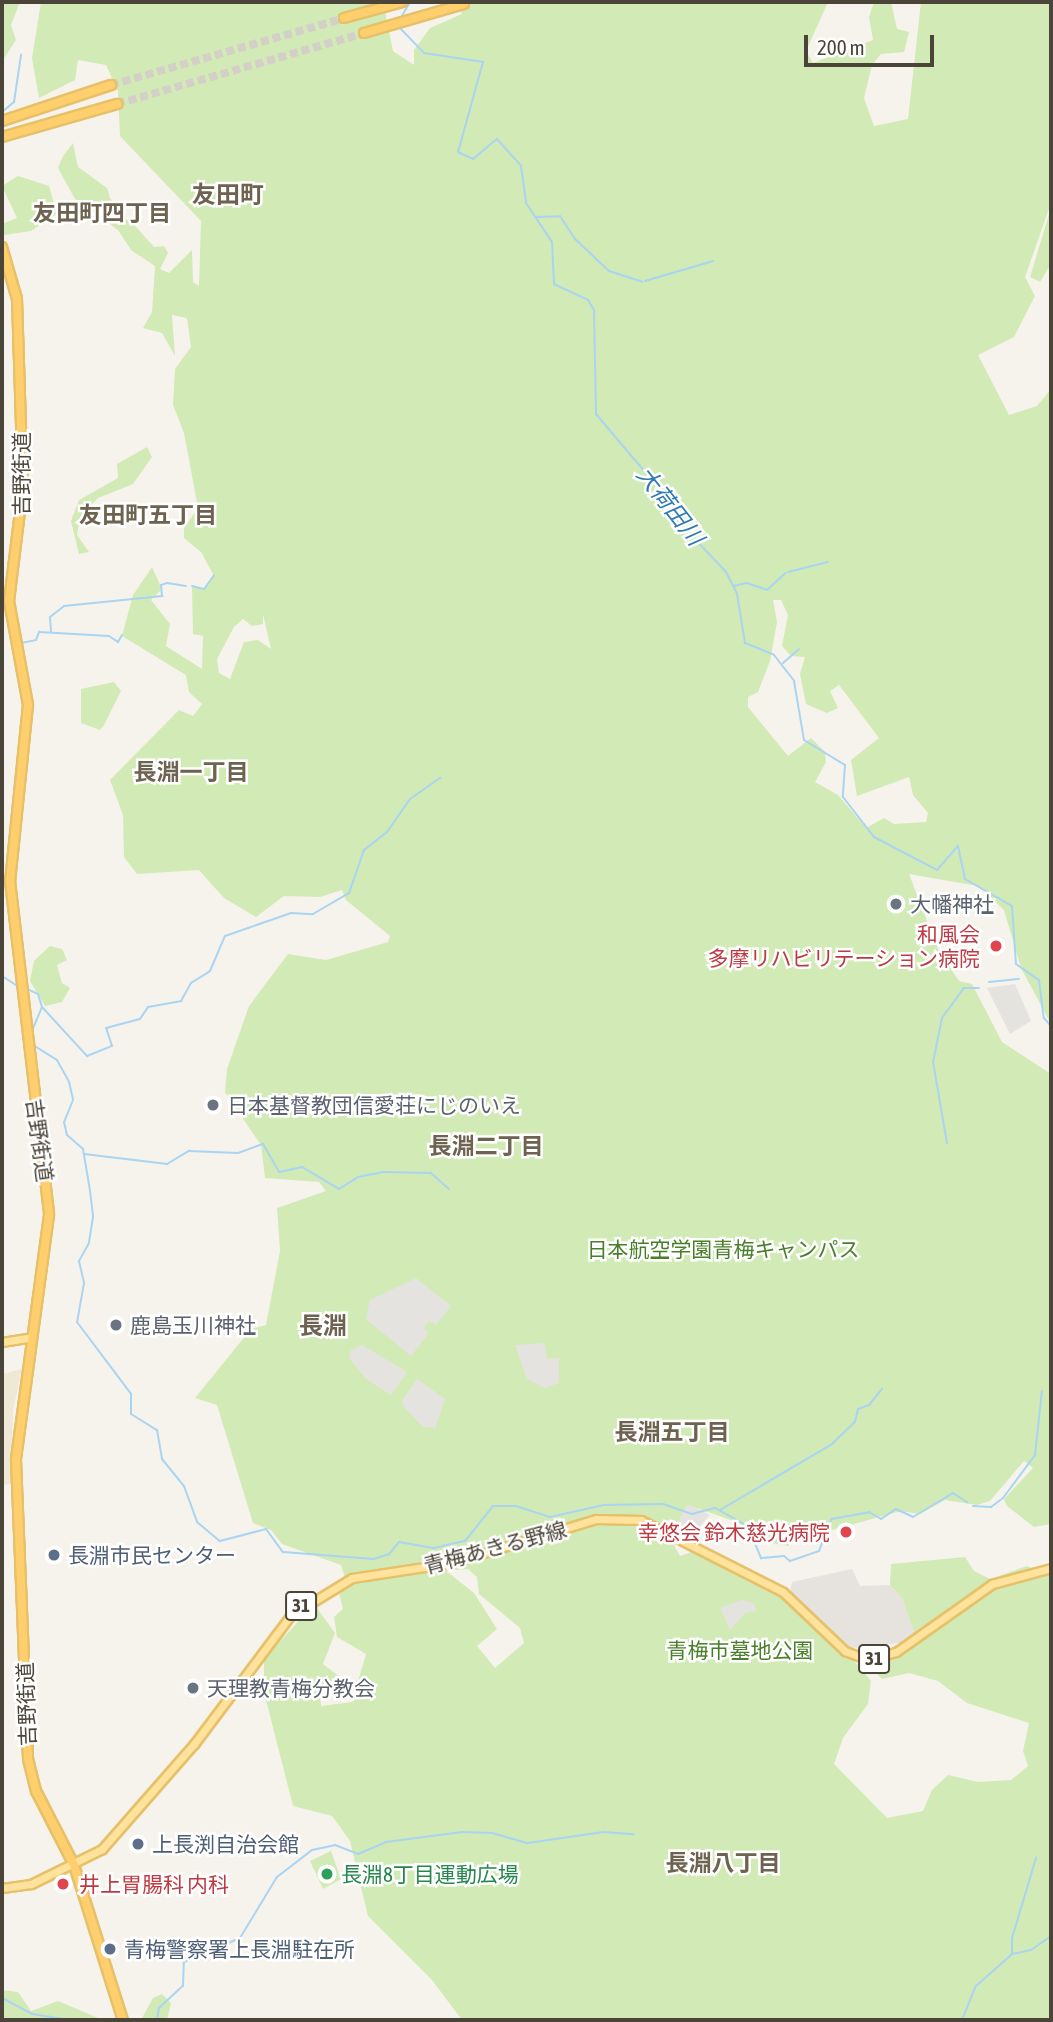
<!DOCTYPE html>
<html>
<head>
<meta charset="utf-8">
<style>
  body { margin:0 }
  #map { position:relative; width:1053px; height:2022px; overflow:hidden; background:#f6f3ec; font-family:"Asap Condensed","Noto Sans JP",sans-serif }
  div>[style] { position:absolute }
  [style*='--x'] { left:calc(var(--x)*1px); top:calc(var(--y)*1px); width:calc(var(--w)*1px); rotate:calc(var(--a)*1deg) }
  .industrial>* { inset:0; background:#e6e2dd }
  .education>* { inset:0; background:#efe8d6 }
  .green>* { inset:0; background:#d2eab5 }
  .parking>* { inset:0; background:#e5e3e0 }
  .stream>* { height:2px; margin:-1px; padding:0 1px; transform-origin:1px; border-radius:1px; background:#a9d4f2 }
  .highway-tunnel>* { height:8px; margin-top:-4px; transform-origin:0; background:repeating-linear-gradient(90deg,#d4d0c8 0 8px,transparent 0 12px) }
  .roads { filter:drop-shadow(2px 0 #e6c16a) drop-shadow(-2px 0 #e6c16a) drop-shadow(0 2px #e6c16a) drop-shadow(0 -2px #e6c16a) }
  .major>* { height:7px; margin:-3.5px; padding:0 3.5px; transform-origin:3.5px; border-radius:3.5px; background:#ffe39c }
  .highway>* { height:8px; margin:-4px; padding:0 4px; transform-origin:4px; border-radius:4px; background:#ffcf6e }
  .dots>* { width:19px; height:19px; translate:-50% -50%; box-sizing:border-box; border:4px solid #fff; border-radius:50% }
  span { translate:-50% -50%; white-space:nowrap; text-align:center; line-height:1.15; -webkit-text-stroke:5px #fff; paint-order:stroke }
  .shield-label span { padding:2px 5px; background:#fff; border:2px solid; border-radius:5px; -webkit-text-stroke-width:0 }
  .shield-label { font-size:19px; color:#4b4439; font-weight:700 }
  .street-label { font-size:21px; color:#4b4439 }
  .worship-label { font-size:21px; color:#5b616d }
  .left { translate:0 -50%; text-align:left }
  .health-label { font-size:21px; color:#be3a42 }
  .right { translate:-100% -50%; text-align:right }
  .park-label { font-size:21px; color:#4a7f2a }
  .service-label { font-size:21px; color:#4e5e75 }
  .leisure-label { font-size:21px; color:#27864d }
  .neighbourhood-label { font-size:23px; color:#6e6250; font-weight:700 }
  .water-label { font-size:23px; color:#2e7ab2; font-style:italic }
  .quarter-label { font-size:24px; color:#6e6250; font-weight:700 }
  .frame { position:absolute; inset:0; border:4px solid #4b4439; pointer-events:none }
  .scale { position:absolute; left:804px; top:35px; width:130px; height:32px; box-sizing:border-box; border:4px solid #4b4439; border-top:0; padding-left:9px; font-size:21px; line-height:24px; white-space:nowrap; color:#4b4439; -webkit-text-stroke:5px #fff; paint-order:stroke }
</style>
</head>
<body>
<div id="map">
  <div class="industrial">
    <div style="clip-path:polygon(852px 1569px,860px 1586px,890px 1585px,902px 1598px,915px 1635px,909px 1642px,851px 1648px,790px 1591px,792px 1582px)"></div>
  </div>
  <div class="education">
    <div style="clip-path:polygon(22px 1369px,13px 1410px,11px 1484px,2px 1485px,2px 1374px)"></div>
  </div>
  <div class="green">
    <div style="clip-path:polygon(20px 2px,11px 25px,16px 40px,3px 60px,2px 3px)"></div>
    <div style="clip-path:polygon(evenodd,41px 2px,383px 2px,393px 51px,414px 65px,414px 50px,430px 28px,462px 14px,456px 2px,828px 2px,806px 51px,813px 63px,873px 40px,869px 17px,874px 2px,891px 2px,897px 29px,909px 32px,904px 52px,881px 54px,872px 65px,864px 98px,874px 126px,908px 119px,921px 2px,1051px 2px,1051px 203px,1025px 277px,1035px 296px,1014px 337px,978px 355px,1009px 415px,1037px 406px,1051px 389px,1051px 1024px,1021px 968px,1004px 910px,978px 886px,909px 874px,938px 949px,959px 981px,972px 984px,1002px 1042px,1051px 1074px,1051px 1524px,1034px 1527px,1007px 1506px,1004px 1499px,1033px 1468px,1024px 1461px,990px 1501px,977px 1505px,945px 1500px,920px 1514px,901px 1511px,828px 1531px,819px 1526px,789px 1546px,761px 1541px,739px 1523px,688px 1505px,677px 1524px,666px 1520px,653px 1527px,670px 1538px,680px 1556px,697px 1550px,704px 1560px,705px 1551px,782px 1594px,859px 1666px,871px 1681px,868px 1704px,843px 1738px,834px 1764px,887px 1818px,923px 1811px,932px 1790px,948px 1775px,978px 1782px,1011px 1780px,1028px 1766px,1023px 1751px,1029px 1723px,967px 1703px,938px 1681px,909px 1673px,882px 1679px,872px 1669px,893px 1658px,915px 1635px,902px 1598px,890px 1585px,891px 1564px,965px 1557px,974px 1571px,990px 1579px,1027px 1566px,1051px 1575px,1051px 2020px,462px 2020px,432px 1980px,368px 1916px,350px 1841px,332px 1816px,293px 1806px,264px 1692px,264px 1659px,314px 1604px,335px 1633px,323px 1664px,345px 1681px,334px 1690px,319px 1682px,321px 1706px,352px 1702px,366px 1654px,337px 1637px,334px 1617px,343px 1609px,338px 1589px,347px 1584px,341px 1565px,282px 1544px,271px 1530px,253px 1523px,217px 1405px,195px 1398px,251px 1329px,266px 1325px,280px 1251px,277px 1208px,326px 1191px,319px 1182px,265px 1178px,261px 1145px,225px 1092px,227px 1069px,249px 1006px,288px 954px,326px 960px,388px 942px,390px 936px,346px 900px,342px 890px,320px 897px,284px 896px,256px 917px,224px 898px,199px 870px,137px 874px,124px 857px,123px 815px,110px 780px,179px 710px,193px 716px,202px 704px,189px 692px,186px 675px,122px 636px,133px 595px,152px 567px,162px 589px,151px 600px,170px 624px,166px 646px,202px 669px,203px 636px,193px 634px,192px 585px,204px 589px,214px 576px,201px 552px,184px 538px,184px 528px,198px 508px,184px 433px,173px 405px,175px 369px,191px 347px,187px 318px,172px 315px,175px 356px,162px 333px,143px 328px,152px 312px,155px 266px,131px 250px,118px 230px,75px 199px,58px 168px,63px 156px,73px 143px,78px 167px,107px 188px,110px 198px,154px 247px,164px 246px,168px 253px,160px 269px,169px 273px,192px 250px,193px 282px,199px 286px,201px 221px,120px 136px,118px 91px,106px 65px,78px 60px,75px 80px,39px 98px,32px 58px,41px 2px,773px 600px,781px 600px,788px 615px,782px 646px,791px 656px,805px 657px,800px 674px,806px 704px,827px 713px,838px 708px,830px 691px,839px 685px,879px 738px,851px 760px,857px 796px,909px 777px,913px 795px,928px 813px,926px 822px,894px 824px,884px 818px,866px 828px,838px 795px,815px 782px,826px 762px,825px 752px,811px 738px,788px 756px,748px 707px,748px 697px,758px 692px,770px 661px,777px 622px,773px 600px,41px 2px,263px 614px,271px 649px,258px 640px,244px 642px,230px 679px,219px 673px,217px 659px,234px 627px,243px 619px,252px 626px,263px 624px,263px 614px,41px 2px,468px 1569px,477px 1577px,479px 1594px,520px 1628px,524px 1643px,495px 1668px,477px 1646px,497px 1629px,474px 1593px,446px 1571px,468px 1569px)"></div>
    <div style="clip-path:polygon(18px 176px,49px 186px,57px 214px,31px 231px,4px 235px,2px 224px,17px 218px,2px 186px)"></div>
    <div style="clip-path:polygon(1051px 208px,1051px 264px,1040px 282px,1030px 277px)"></div>
    <div style="clip-path:polygon(147px 447px,152px 457px,133px 484px,98px 498px,80px 517px,77px 535px,89px 552px,79px 554px,71px 521px,79px 500px,118px 478px,117px 464px)"></div>
    <div style="clip-path:polygon(114px 682px,121px 691px,104px 725px,100px 730px,81px 723px,81px 689px)"></div>
    <div style="clip-path:polygon(50px 946px,62px 949px,67px 960px,57px 965px,62px 983px,70px 988px,62px 1002px,45px 1006px,30px 981px,34px 961px)"></div>
    <div style="clip-path:polygon(331px 1851px,341px 1879px,323px 1889px,310px 1861px)"></div>
    <div style="clip-path:polygon(2px 1990px,18px 1992px,31px 2011px,58px 2001px,103px 2020px,2px 2020px)"></div>
    <div style="clip-path:polygon(162px 1994px,171px 2003px,167px 2020px,141px 2020px,153px 1998px)"></div>
  </div>
  <div class="parking">
    <div style="clip-path:polygon(1015px 984px,1031px 1021px,1010px 1034px,987px 988px)"></div>
    <div style="clip-path:polygon(416px 1278px,451px 1306px,436px 1325px,429px 1321px,424px 1328px,429px 1333px,411px 1356px,366px 1319px,370px 1300px)"></div>
    <div style="clip-path:polygon(544px 1343px,547px 1359px,559px 1358px,559px 1383px,545px 1388px,527px 1379px,515px 1345px)"></div>
    <div style="clip-path:polygon(362px 1345px,407px 1372px,391px 1395px,366px 1379px,349px 1358px,351px 1350px)"></div>
    <div style="clip-path:polygon(417px 1379px,445px 1399px,435px 1428px,423px 1427px,404px 1407px,402px 1401px)"></div>
    <div style="clip-path:polygon(688px 1504px,752px 1536px,710px 1515px,694px 1534px,677px 1524px)"></div>
    <div style="clip-path:polygon(741px 1600px,754px 1603px,756px 1611px,745px 1613px,730px 1630px,720px 1608px)"></div>
  </div>
  <div class="stream">
    <div style="--x:399;--y:21;--w:22;--a:-60"></div>
    <div style="--x:399;--y:27;--w:36;--a:46"></div>
    <div style="--x:424;--y:53;--w:60;--a:8.7"></div>
    <div style="--x:483;--y:62;--w:93;--a:105.5"></div>
    <div style="--x:458;--y:152;--w:17;--a:25"></div>
    <div style="--x:473;--y:159;--w:31;--a:-40"></div>
    <div style="--x:497;--y:139;--w:36;--a:48"></div>
    <div style="--x:521;--y:166;--w:37;--a:82"></div>
    <div style="--x:526;--y:203;--w:47;--a:56.3"></div>
    <div style="--x:552;--y:242;--w:42;--a:87.3"></div>
    <div style="--x:554;--y:284;--w:38;--a:25"></div>
    <div style="--x:588;--y:300;--w:12;--a:59"></div>
    <div style="--x:594;--y:310;--w:104;--a:88.9"></div>
    <div style="--x:596;--y:414;--w:102;--a:49.8"></div>
    <div style="--x:662;--y:492;--w:29;--a:63"></div>
    <div style="--x:675;--y:518;--w:74;--a:46.6"></div>
    <div style="--x:726;--y:572;--w:25;--a:63"></div>
    <div style="--x:737;--y:594;--w:50;--a:80.7"></div>
    <div style="--x:745;--y:643;--w:31;--a:22"></div>
    <div style="--x:774;--y:655;--w:33;--a:52"></div>
    <div style="--x:794;--y:681;--w:60;--a:80.4"></div>
    <div style="--x:804;--y:740;--w:48;--a:31.4"></div>
    <div style="--x:845;--y:765;--w:32;--a:94"></div>
    <div style="--x:843;--y:797;--w:51;--a:52.2"></div>
    <div style="--x:874;--y:837;--w:71;--a:27.6"></div>
    <div style="--x:937;--y:870;--w:32;--a:-49"></div>
    <div style="--x:958;--y:846;--w:34;--a:78"></div>
    <div style="--x:965;--y:879;--w:54;--a:29.9"></div>
    <div style="--x:1012;--y:906;--w:58;--a:86.1"></div>
    <div style="--x:1016;--y:964;--w:28;--a:35"></div>
    <div style="--x:1039;--y:980;--w:38;--a:83"></div>
    <div style="--x:1044;--y:1018;--w:11;--a:49"></div>
    <div style="--x:2;--y:112;--w:16;--a:-40"></div>
    <div style="--x:14;--y:102;--w:48;--a:-81.5"></div>
    <div style="--x:536;--y:217;--w:24;--a:-2"></div>
    <div style="--x:560;--y:216;--w:27;--a:57"></div>
    <div style="--x:575;--y:239;--w:47;--a:43.3"></div>
    <div style="--x:609;--y:271;--w:35;--a:18"></div>
    <div style="--x:645;--y:281;--w:71;--a:-16.4"></div>
    <div style="--x:788;--y:572;--w:41;--a:-14"></div>
    <div style="--x:192;--y:586;--w:12;--a:14"></div>
    <div style="--x:204;--y:589;--w:17;--a:-54"></div>
    <div style="--x:734;--y:586;--w:13;--a:-13"></div>
    <div style="--x:747;--y:583;--w:21;--a:19"></div>
    <div style="--x:767;--y:590;--w:25;--a:-43"></div>
    <div style="--x:51;--y:632;--w:15;--a:-94"></div>
    <div style="--x:50;--y:617;--w:18;--a:-38"></div>
    <div style="--x:64;--y:606;--w:99;--a:-5.8"></div>
    <div style="--x:162;--y:596;--w:11;--a:-95"></div>
    <div style="--x:161;--y:585;--w:6;--a:-18"></div>
    <div style="--x:167;--y:583;--w:19;--a:9"></div>
    <div style="--x:21;--y:643;--w:15;--a:-11"></div>
    <div style="--x:36;--y:640;--w:9;--a:-69"></div>
    <div style="--x:39;--y:632;--w:70;--a:3.3"></div>
    <div style="--x:109;--y:636;--w:11;--a:34"></div>
    <div style="--x:118;--y:642;--w:8;--a:-60"></div>
    <div style="--x:783;--y:663;--w:21;--a:-41"></div>
    <div style="--x:2;--y:976;--w:20;--a:33"></div>
    <div style="--x:989;--y:982;--w:30;--a:-6"></div>
    <div style="--x:25;--y:988;--w:14;--a:25"></div>
    <div style="--x:38;--y:994;--w:14;--a:73"></div>
    <div style="--x:42;--y:1007;--w:67;--a:47.4"></div>
    <div style="--x:87;--y:1056;--w:27;--a:-22"></div>
    <div style="--x:112;--y:1046;--w:19;--a:-108"></div>
    <div style="--x:106;--y:1028;--w:35;--a:-15"></div>
    <div style="--x:140;--y:1019;--w:14;--a:-56"></div>
    <div style="--x:148;--y:1007;--w:34;--a:-10"></div>
    <div style="--x:181;--y:1001;--w:21;--a:-61"></div>
    <div style="--x:191;--y:983;--w:22;--a:-32"></div>
    <div style="--x:210;--y:971;--w:38;--a:-67"></div>
    <div style="--x:225;--y:936;--w:70;--a:-19.2"></div>
    <div style="--x:291;--y:913;--w:22;--a:3"></div>
    <div style="--x:313;--y:914;--w:42;--a:-30.3"></div>
    <div style="--x:349;--y:893;--w:46;--a:-70.8"></div>
    <div style="--x:364;--y:850;--w:29;--a:-38"></div>
    <div style="--x:387;--y:832;--w:40;--a:-55.1"></div>
    <div style="--x:410;--y:799;--w:37;--a:-35"></div>
    <div style="--x:31;--y:1033;--w:28;--a:-67"></div>
    <div style="--x:33;--y:1045;--w:28;--a:32"></div>
    <div style="--x:57;--y:1060;--w:25;--a:61"></div>
    <div style="--x:69;--y:1082;--w:18;--a:77"></div>
    <div style="--x:73;--y:1100;--w:24;--a:112"></div>
    <div style="--x:64;--y:1122;--w:13;--a:77"></div>
    <div style="--x:67;--y:1135;--w:21;--a:41"></div>
    <div style="--x:83;--y:1149;--w:43;--a:80.5"></div>
    <div style="--x:90;--y:1191;--w:26;--a:83"></div>
    <div style="--x:93;--y:1217;--w:26;--a:99"></div>
    <div style="--x:89;--y:1243;--w:21;--a:119"></div>
    <div style="--x:79;--y:1261;--w:23;--a:77"></div>
    <div style="--x:84;--y:1283;--w:40;--a:100"></div>
    <div style="--x:77;--y:1322;--w:90;--a:53.1"></div>
    <div style="--x:131;--y:1394;--w:20;--a:90"></div>
    <div style="--x:131;--y:1414;--w:31;--a:32"></div>
    <div style="--x:157;--y:1430;--w:29;--a:80"></div>
    <div style="--x:162;--y:1459;--w:35;--a:51"></div>
    <div style="--x:184;--y:1486;--w:38;--a:70"></div>
    <div style="--x:197;--y:1522;--w:30;--a:40"></div>
    <div style="--x:220;--y:1541;--w:48;--a:-14.6"></div>
    <div style="--x:266;--y:1529;--w:29;--a:54"></div>
    <div style="--x:283;--y:1552;--w:91;--a:4.4"></div>
    <div style="--x:374;--y:1559;--w:16;--a:-18"></div>
    <div style="--x:389;--y:1554;--w:16;--a:-50"></div>
    <div style="--x:399;--y:1542;--w:36;--a:10"></div>
    <div style="--x:434;--y:1548;--w:32;--a:-13"></div>
    <div style="--x:465;--y:1541;--w:45;--a:-51.3"></div>
    <div style="--x:493;--y:1506;--w:23;--a:0"></div>
    <div style="--x:516;--y:1506;--w:36;--a:18"></div>
    <div style="--x:550;--y:1517;--w:55;--a:-12.5"></div>
    <div style="--x:604;--y:1505;--w:59;--a:-1"></div>
    <div style="--x:663;--y:1504;--w:31;--a:19"></div>
    <div style="--x:692;--y:1514;--w:24;--a:-15"></div>
    <div style="--x:715;--y:1508;--w:38;--a:29"></div>
    <div style="--x:748;--y:1526;--w:35;--a:68"></div>
    <div style="--x:761;--y:1558;--w:23;--a:-5"></div>
    <div style="--x:784;--y:1556;--w:8;--a:40"></div>
    <div style="--x:790;--y:1561;--w:31;--a:-19"></div>
    <div style="--x:819;--y:1551;--w:34;--a:-69"></div>
    <div style="--x:831;--y:1519;--w:39;--a:-10"></div>
    <div style="--x:869;--y:1512;--w:14;--a:30"></div>
    <div style="--x:881;--y:1519;--w:18;--a:-34"></div>
    <div style="--x:896;--y:1509;--w:19;--a:25"></div>
    <div style="--x:913;--y:1517;--w:47;--a:-31"></div>
    <div style="--x:953;--y:1493;--w:17;--a:33"></div>
    <div style="--x:947;--y:1143;--w:82;--a:-99.8"></div>
    <div style="--x:933;--y:1062;--w:45;--a:-78.4"></div>
    <div style="--x:942;--y:1018;--w:37;--a:-54"></div>
    <div style="--x:964;--y:988;--w:15;--a:0"></div>
    <div style="--x:84;--y:1154;--w:84;--a:6.9"></div>
    <div style="--x:167;--y:1164;--w:26;--a:-31"></div>
    <div style="--x:189;--y:1151;--w:49;--a:2.3"></div>
    <div style="--x:238;--y:1153;--w:27;--a:-20"></div>
    <div style="--x:263;--y:1144;--w:32;--a:60"></div>
    <div style="--x:279;--y:1172;--w:24;--a:-12"></div>
    <div style="--x:302;--y:1167;--w:43;--a:30.7"></div>
    <div style="--x:339;--y:1189;--w:22;--a:-32"></div>
    <div style="--x:358;--y:1177;--w:26;--a:-11"></div>
    <div style="--x:384;--y:1172;--w:47;--a:1.2"></div>
    <div style="--x:431;--y:1173;--w:24;--a:42"></div>
    <div style="--x:973;--y:1506;--w:18;--a:3"></div>
    <div style="--x:991;--y:1507;--w:15;--a:-37"></div>
    <div style="--x:1003;--y:1498;--w:54;--a:-53.3"></div>
    <div style="--x:1035;--y:1455;--w:64;--a:-83.8"></div>
    <div style="--x:720;--y:1510;--w:130;--a:-30.5"></div>
    <div style="--x:832;--y:1444;--w:32;--a:-44"></div>
    <div style="--x:855;--y:1422;--w:13;--a:-77"></div>
    <div style="--x:858;--y:1409;--w:12;--a:-20"></div>
    <div style="--x:869;--y:1405;--w:21;--a:-51"></div>
    <div style="--x:1012;--y:1954;--w:19;--a:-12"></div>
    <div style="--x:1031;--y:1950;--w:24;--a:-35"></div>
    <div style="--x:2;--y:1998;--w:34;--a:28"></div>
    <div style="--x:32;--y:2014;--w:39;--a:9"></div>
    <div style="--x:157;--y:2020;--w:12;--a:-81"></div>
    <div style="--x:159;--y:2008;--w:33;--a:-43"></div>
    <div style="--x:183;--y:1986;--w:24;--a:-88"></div>
    <div style="--x:184;--y:1962;--w:61;--a:-23.2"></div>
    <div style="--x:240;--y:1938;--w:71;--a:-58.8"></div>
    <div style="--x:277;--y:1877;--w:44;--a:-37.6"></div>
    <div style="--x:312;--y:1850;--w:24;--a:-12"></div>
    <div style="--x:335;--y:1845;--w:25;--a:21"></div>
    <div style="--x:358;--y:1854;--w:30;--a:-23"></div>
    <div style="--x:386;--y:1842;--w:77;--a:-7.5"></div>
    <div style="--x:462;--y:1832;--w:30;--a:2"></div>
    <div style="--x:492;--y:1833;--w:37;--a:16"></div>
    <div style="--x:528;--y:1843;--w:76;--a:-8.3"></div>
    <div style="--x:603;--y:1832;--w:31;--a:4"></div>
    <div style="--x:962;--y:2020;--w:37;--a:-68"></div>
    <div style="--x:976;--y:1986;--w:48;--a:-41.6"></div>
    <div style="--x:1012;--y:1954;--w:16;--a:-90"></div>
    <div style="--x:1012;--y:1938;--w:84;--a:-73.3"></div>
  </div>
  <div class="highway-tunnel">
    <div style="--x:111;--y:85;--w:242;--a:-16"></div>
    <div style="--x:117;--y:104;--w:257;--a:-16"></div>
  </div>
  <div class="roads">
    <div class="major">
      <div style="--x:2;--y:1342;--w:30;--a:-9"></div>
      <div style="--x:2;--y:1888;--w:29;--a:-8"></div>
      <div style="--x:31;--y:1884;--w:79;--a:-26.2"></div>
      <div style="--x:102;--y:1849;--w:140;--a:-48.8"></div>
      <div style="--x:194;--y:1744;--w:160;--a:-53.1"></div>
      <div style="--x:290;--y:1616;--w:73;--a:-31.5"></div>
      <div style="--x:352;--y:1578;--w:100;--a:-8.6"></div>
      <div style="--x:451;--y:1563;--w:152;--a:-16.9"></div>
      <div style="--x:596;--y:1519;--w:45;--a:1.3"></div>
      <div style="--x:641;--y:1520;--w:159;--a:26.9"></div>
      <div style="--x:783;--y:1592;--w:86;--a:43.6"></div>
      <div style="--x:845;--y:1651;--w:26;--a:21"></div>
      <div style="--x:869;--y:1660;--w:28;--a:-17"></div>
      <div style="--x:896;--y:1652;--w:118;--a:-35.3"></div>
      <div style="--x:992;--y:1584;--w:61;--a:-15.2"></div>
    </div>
    <div class="highway">
      <div style="--x:344;--y:18;--w:60;--a:-15.4"></div>
      <div style="--x:364;--y:33;--w:104;--a:-16.2"></div>
      <div style="--x:2;--y:121;--w:115;--a:-18.3"></div>
      <div style="--x:2;--y:137;--w:120;--a:-16"></div>
      <div style="--x:2;--y:247;--w:54;--a:73.9"></div>
      <div style="--x:17;--y:299;--w:188;--a:88.2"></div>
      <div style="--x:23;--y:487;--w:115;--a:97"></div>
      <div style="--x:9;--y:601;--w:106;--a:79.6"></div>
      <div style="--x:28;--y:705;--w:177;--a:95.8"></div>
      <div style="--x:10;--y:881;--w:336;--a:83.3"></div>
      <div style="--x:49;--y:1215;--w:247;--a:97.7"></div>
      <div style="--x:16;--y:1460;--w:299;--a:87.7"></div>
      <div style="--x:28;--y:1759;--w:33;--a:76"></div>
      <div style="--x:36;--y:1791;--w:83;--a:62.8"></div>
      <div style="--x:74;--y:1865;--w:163;--a:72.5"></div>
    </div>
  </div>
  <div class="dots">
    <div style="left:896px;top:904px;background:#6b7280"></div>
    <div style="left:996px;top:946px;background:#e0444e"></div>
    <div style="left:213px;top:1105px;background:#6b7280"></div>
    <div style="left:116px;top:1325px;background:#6b7280"></div>
    <div style="left:846px;top:1532px;background:#e0444e"></div>
    <div style="left:54px;top:1555px;background:#5c6f8a"></div>
    <div style="left:193px;top:1688px;background:#6b7280"></div>
    <div style="left:138px;top:1844px;background:#5c6f8a"></div>
    <div style="left:327px;top:1874px;background:#2e9e5b"></div>
    <div style="left:63px;top:1884px;background:#e0444e"></div>
    <div style="left:110px;top:1949px;background:#5c6f8a"></div>
  </div>
  <div class="shield-label">
    <span style="left:301px;top:1606px">31</span>
    <span style="left:874px;top:1659px">31</span>
  </div>
  <div class="street-label">
    <span style="left:21px;top:474px;rotate:-90deg">吉野街道</span>
    <span style="left:40px;top:1140px;rotate:82deg">吉野街道</span>
    <span style="left:495px;top:1547px;rotate:-15deg">青梅あきる野線</span>
    <span style="left:26px;top:1704px;rotate:-92deg">吉野街道</span>
  </div>
  <div class="worship-label">
    <span class="left" style="left:910px;top:904px">大幡神社</span>
    <span class="left" style="left:227px;top:1105px">日本基督教団信愛荘にじのいえ</span>
    <span class="left" style="left:130px;top:1325px">鹿島玉川神社</span>
    <span class="left" style="left:207px;top:1688px">天理教青梅分教会</span>
  </div>
  <div class="health-label">
    <span class="right" style="left:980px;top:946px">和風会<br>多摩リハビリテーション病院</span>
    <span class="right" style="left:830px;top:1532px">幸悠会 鈴木慈光病院</span>
    <span class="left" style="left:79px;top:1884px">井上胃腸科 内科</span>
  </div>
  <div class="park-label">
    <span style="left:723px;top:1249px">日本航空学園青梅キャンパス</span>
    <span style="left:740px;top:1650px">青梅市墓地公園</span>
  </div>
  <div class="service-label">
    <span class="left" style="left:68px;top:1555px">長淵市民センター</span>
    <span class="left" style="left:152px;top:1844px">上長渕自治会館</span>
    <span class="left" style="left:124px;top:1949px">青梅警察署上長淵駐在所</span>
  </div>
  <div class="leisure-label">
    <span class="left" style="left:341px;top:1874px">長淵8丁目運動広場</span>
  </div>
  <div class="neighbourhood-label">
    <span style="left:102px;top:213px">友田町四丁目</span>
    <span style="left:148px;top:515px">友田町五丁目</span>
    <span style="left:191px;top:772px">長淵一丁目</span>
    <span style="left:486px;top:1146px">長淵二丁目</span>
    <span style="left:672px;top:1432px">長淵五丁目</span>
    <span style="left:723px;top:1863px">長淵八丁目</span>
  </div>
  <div class="water-label">
    <span style="left:670px;top:506px;rotate:52deg">大荷田川</span>
  </div>
  <div class="quarter-label">
    <span style="left:228px;top:195px">友田町</span>
    <span style="left:323px;top:1326px">長淵</span>
  </div>
  <div class="frame"></div>
  <div class="scale">200 m</div>
</div>
</body>
</html>
